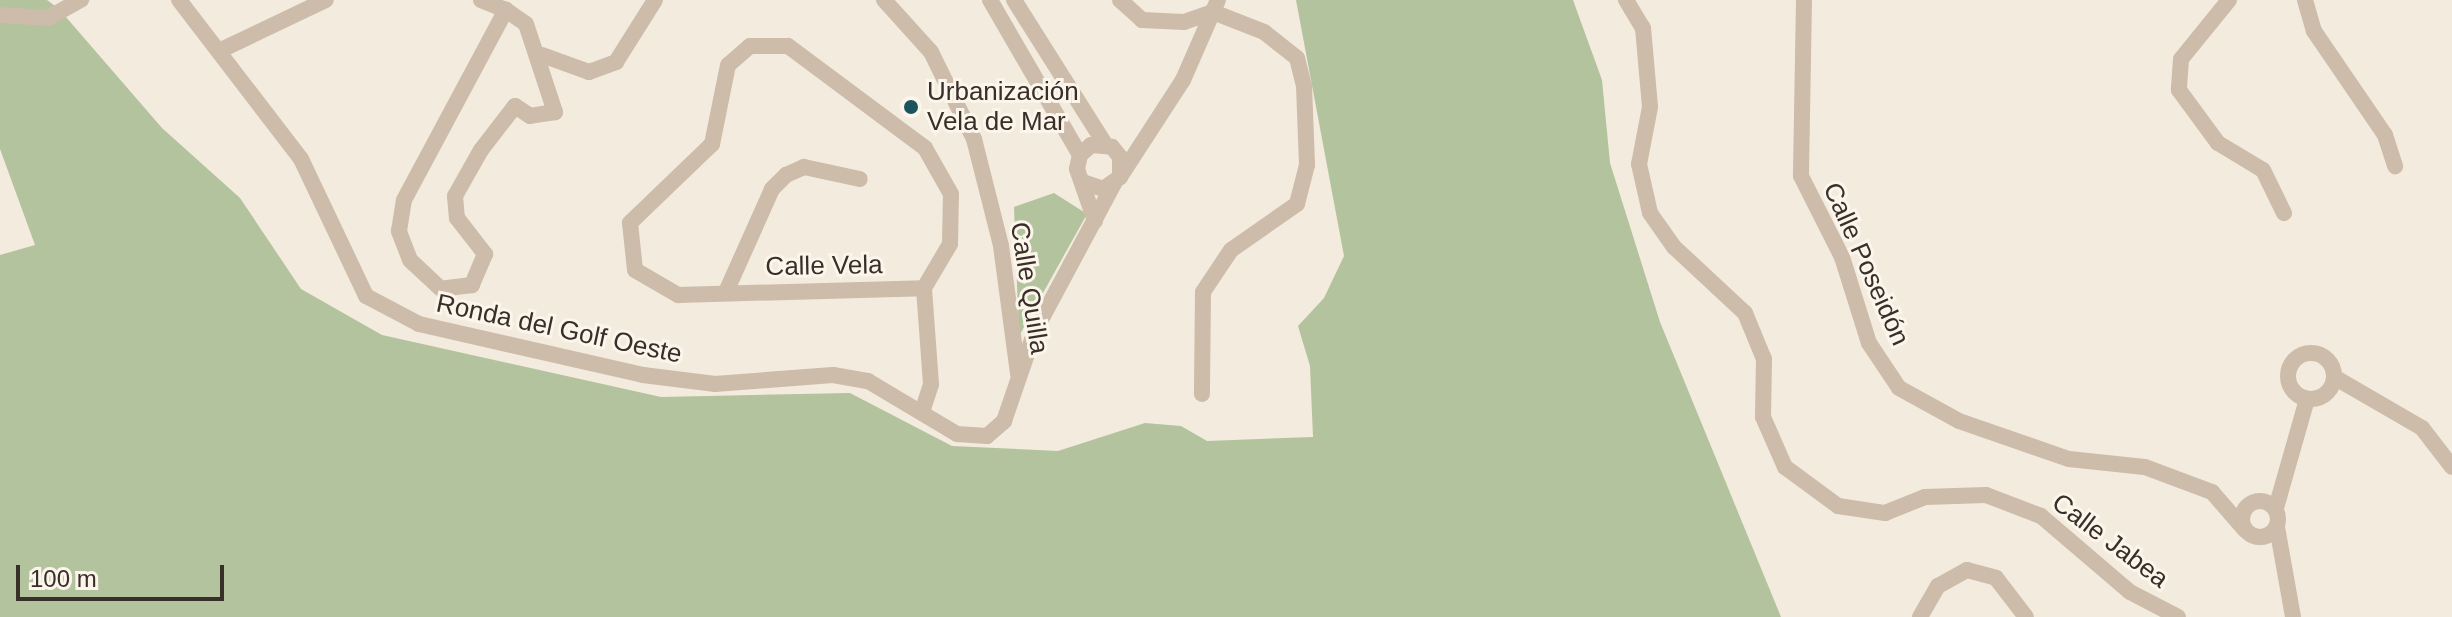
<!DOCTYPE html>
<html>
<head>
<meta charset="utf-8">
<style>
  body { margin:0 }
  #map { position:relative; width:2452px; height:617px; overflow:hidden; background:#f3ebde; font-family:Arial,sans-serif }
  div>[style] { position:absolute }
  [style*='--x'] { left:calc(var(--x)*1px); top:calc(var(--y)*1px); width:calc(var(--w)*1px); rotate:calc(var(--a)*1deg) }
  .green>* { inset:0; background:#b3c39d }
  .minor>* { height:16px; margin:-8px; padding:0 8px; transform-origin:8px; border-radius:8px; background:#ccbca9 }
  .minor>.ring { margin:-8px; padding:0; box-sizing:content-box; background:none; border:16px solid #ccbca9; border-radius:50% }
  .dots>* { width:22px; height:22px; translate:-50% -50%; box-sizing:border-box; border:4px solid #fbf5eb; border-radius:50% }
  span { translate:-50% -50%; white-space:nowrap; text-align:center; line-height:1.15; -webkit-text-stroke:6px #fbf5eb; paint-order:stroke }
  .poi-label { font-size:26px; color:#392f29 }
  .left { translate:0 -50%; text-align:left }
  .street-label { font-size:26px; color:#392f29 }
  .scale { position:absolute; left:16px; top:565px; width:208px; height:36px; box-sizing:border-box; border:4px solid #392f29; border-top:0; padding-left:10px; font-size:24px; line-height:28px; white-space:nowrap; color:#392f29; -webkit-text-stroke:6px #fbf5eb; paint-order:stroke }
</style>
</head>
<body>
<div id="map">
  <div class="green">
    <div style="clip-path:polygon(0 0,47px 0,59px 9px,162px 128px,240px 198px,301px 289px,382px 335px,661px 397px,850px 393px,952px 446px,1058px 451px,1145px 423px,1181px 426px,1207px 441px,1313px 437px,1310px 366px,1298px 326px,1324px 298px,1344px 256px,1296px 0,1573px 0,1602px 80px,1610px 163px,1660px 322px,1781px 617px,0 617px,0 255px,35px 245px,0 149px)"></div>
    <div style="clip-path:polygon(1054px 193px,1087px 214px,1019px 336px,1014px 207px)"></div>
  </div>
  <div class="minor">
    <div style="--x:179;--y:0;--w:200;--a:52.5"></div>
    <div style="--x:301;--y:159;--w:152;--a:64.6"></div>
    <div style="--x:366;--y:296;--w:60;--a:27.8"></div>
    <div style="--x:419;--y:324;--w:230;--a:12.8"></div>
    <div style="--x:643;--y:375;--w:73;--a:7.1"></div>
    <div style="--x:715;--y:384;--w:118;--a:-4.4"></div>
    <div style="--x:833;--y:375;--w:36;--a:10"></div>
    <div style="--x:868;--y:381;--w:104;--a:30.8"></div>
    <div style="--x:957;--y:434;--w:30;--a:4"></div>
    <div style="--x:987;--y:436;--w:23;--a:-41"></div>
    <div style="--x:1004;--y:421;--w:95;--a:-71"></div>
    <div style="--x:1035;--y:331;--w:169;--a:-61.8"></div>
    <div style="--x:481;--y:0;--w:27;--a:22"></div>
    <div style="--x:506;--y:10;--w:24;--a:35"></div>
    <div style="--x:526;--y:24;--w:93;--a:71.8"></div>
    <div style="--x:555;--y:112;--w:25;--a:171"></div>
    <div style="--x:530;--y:116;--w:18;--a:-146"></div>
    <div style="--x:515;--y:106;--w:56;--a:127.7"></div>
    <div style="--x:481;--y:150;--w:53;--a:119.5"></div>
    <div style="--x:455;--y:196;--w:22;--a:85"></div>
    <div style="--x:457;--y:218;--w:46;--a:52.1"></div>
    <div style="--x:485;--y:254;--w:34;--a:113"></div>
    <div style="--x:472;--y:285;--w:31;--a:173"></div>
    <div style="--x:441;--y:289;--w:42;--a:-136.9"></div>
    <div style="--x:410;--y:260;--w:31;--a:-111"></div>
    <div style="--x:399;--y:231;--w:31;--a:-81"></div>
    <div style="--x:404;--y:200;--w:216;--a:-61.8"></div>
    <div style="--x:884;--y:0;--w:70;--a:47.9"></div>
    <div style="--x:931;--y:52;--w:97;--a:63.7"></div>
    <div style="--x:974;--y:139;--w:110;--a:75.8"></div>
    <div style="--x:1001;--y:246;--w:129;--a:82.4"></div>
    <div style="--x:990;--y:0;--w:179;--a:59.9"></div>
    <div style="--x:1014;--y:0;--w:170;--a:57.7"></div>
    <div style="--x:1120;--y:0;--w:30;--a:42"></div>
    <div style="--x:1142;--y:20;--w:42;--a:2.7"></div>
    <div style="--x:1184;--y:22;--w:31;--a:-19"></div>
    <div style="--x:1213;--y:12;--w:55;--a:21.4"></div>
    <div style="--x:1264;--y:32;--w:42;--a:38.2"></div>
    <div style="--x:1297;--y:58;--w:29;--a:76"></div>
    <div style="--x:1304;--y:86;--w:79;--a:87.8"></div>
    <div style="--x:1307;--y:165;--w:40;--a:104.4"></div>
    <div style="--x:1297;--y:204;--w:80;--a:145.1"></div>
    <div style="--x:1231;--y:250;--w:50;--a:123.7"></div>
    <div style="--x:1203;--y:292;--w:102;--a:90.6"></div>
    <div style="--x:1626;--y:0;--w:33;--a:59"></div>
    <div style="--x:1643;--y:28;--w:79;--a:84.9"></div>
    <div style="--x:1650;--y:107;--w:58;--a:100.9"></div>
    <div style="--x:1639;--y:164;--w:50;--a:77.3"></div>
    <div style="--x:1650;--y:213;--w:42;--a:54.8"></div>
    <div style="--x:1674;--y:247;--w:97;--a:42.9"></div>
    <div style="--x:1745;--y:313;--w:50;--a:67.6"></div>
    <div style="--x:1764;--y:359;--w:58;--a:91"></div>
    <div style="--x:1763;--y:417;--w:55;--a:66.3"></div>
    <div style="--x:1785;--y:467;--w:66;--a:36.3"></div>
    <div style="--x:1838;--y:506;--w:48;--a:8.5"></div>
    <div style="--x:1885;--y:513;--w:43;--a:-21.8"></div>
    <div style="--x:1925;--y:497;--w:61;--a:-1.9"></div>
    <div style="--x:1986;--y:495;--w:59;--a:20.9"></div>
    <div style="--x:2041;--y:516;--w:117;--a:40.5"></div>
    <div style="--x:2130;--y:592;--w:54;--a:27.5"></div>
    <div style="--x:1804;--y:0;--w:176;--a:91"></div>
    <div style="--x:1801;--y:176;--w:91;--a:63.2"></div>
    <div style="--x:1842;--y:257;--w:90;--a:72.6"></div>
    <div style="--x:1869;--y:343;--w:54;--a:56.3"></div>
    <div style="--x:1899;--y:388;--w:68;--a:28.8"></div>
    <div style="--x:1959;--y:421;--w:116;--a:19.1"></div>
    <div style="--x:2069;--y:459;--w:76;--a:6"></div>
    <div style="--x:2145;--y:467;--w:72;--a:20.5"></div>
    <div style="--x:2212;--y:492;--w:50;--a:49"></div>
    <div style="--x:2229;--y:0;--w:76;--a:129.1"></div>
    <div style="--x:2181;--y:59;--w:31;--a:94"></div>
    <div style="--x:2179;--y:90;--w:66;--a:53.7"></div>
    <div style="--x:2218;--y:143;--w:52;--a:31"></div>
    <div style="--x:2263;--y:170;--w:48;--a:64"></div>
    <div style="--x:2305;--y:0;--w:32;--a:74"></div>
    <div style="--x:2314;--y:31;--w:126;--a:55.7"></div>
    <div style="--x:2385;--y:135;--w:33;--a:72"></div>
    <div style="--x:0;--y:15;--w:48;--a:3.6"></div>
    <div style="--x:48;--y:18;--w:38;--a:-29"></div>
    <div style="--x:221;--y:50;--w:116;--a:-25.5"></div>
    <div style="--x:542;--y:55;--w:50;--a:19.9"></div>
    <div style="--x:589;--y:72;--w:29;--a:-20"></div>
    <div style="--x:616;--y:62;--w:73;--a:-57.8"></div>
    <div style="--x:1083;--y:182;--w:21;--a:19"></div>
    <div style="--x:1103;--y:189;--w:21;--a:-35"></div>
    <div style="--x:1120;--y:177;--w:116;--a:-57"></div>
    <div style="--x:1183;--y:80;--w:87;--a:-66.4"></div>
    <div style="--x:1095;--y:221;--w:55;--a:-109.1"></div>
    <div style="--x:1077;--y:169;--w:14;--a:-78"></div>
    <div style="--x:1080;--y:155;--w:15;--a:-42"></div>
    <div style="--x:1091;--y:145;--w:21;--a:5"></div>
    <div style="--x:1112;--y:147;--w:13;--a:51"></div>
    <div style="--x:1120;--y:157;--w:20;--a:90"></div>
    <div style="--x:726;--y:292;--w:113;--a:-65.9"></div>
    <div style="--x:772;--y:189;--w:20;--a:-45"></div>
    <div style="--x:786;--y:175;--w:20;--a:-24"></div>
    <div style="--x:804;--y:167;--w:57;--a:12.1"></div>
    <div class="ring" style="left:2288px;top:353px;width:30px;height:30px"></div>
    <div style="--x:2334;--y:377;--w:102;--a:30.1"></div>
    <div style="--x:2422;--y:428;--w:49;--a:52.4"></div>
    <div style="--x:923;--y:409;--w:26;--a:-72"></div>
    <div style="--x:931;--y:384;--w:96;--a:-94.2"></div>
    <div style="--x:924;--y:288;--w:51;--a:-59.4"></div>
    <div style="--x:950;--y:244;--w:50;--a:-88.9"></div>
    <div style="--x:951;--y:194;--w:53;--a:-119.5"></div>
    <div style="--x:925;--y:148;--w:171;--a:-143.3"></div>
    <div style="--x:788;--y:46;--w:38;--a:180"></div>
    <div style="--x:750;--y:46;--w:29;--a:139"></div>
    <div style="--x:728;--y:65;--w:81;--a:101.4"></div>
    <div style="--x:712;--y:144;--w:114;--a:136.1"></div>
    <div style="--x:630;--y:223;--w:47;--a:83.9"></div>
    <div style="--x:635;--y:270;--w:50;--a:30.2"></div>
    <div style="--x:678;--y:295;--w:246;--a:-1.6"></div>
    <div class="ring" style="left:2242px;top:501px;width:20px;height:20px"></div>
    <div style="--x:2276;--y:508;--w:113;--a:-74.1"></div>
    <div style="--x:2277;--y:527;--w:91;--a:79.9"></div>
    <div style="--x:1920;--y:617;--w:36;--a:-60"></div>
    <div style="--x:1938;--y:586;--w:33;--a:-29"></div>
    <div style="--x:1967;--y:570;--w:30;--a:15"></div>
    <div style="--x:1996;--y:578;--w:49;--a:52.4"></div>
  </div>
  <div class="dots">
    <div style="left:911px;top:107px;background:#1d535c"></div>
  </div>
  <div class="poi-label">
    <span class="left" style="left:927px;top:107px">Urbanización<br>Vela de Mar</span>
  </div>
  <div class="street-label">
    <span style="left:1866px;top:264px;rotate:66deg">Calle Poseidón</span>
    <span style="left:824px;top:266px;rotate:-1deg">Calle Vela</span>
    <span style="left:1029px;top:288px;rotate:81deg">Calle Quilla</span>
    <span style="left:559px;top:329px;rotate:12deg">Ronda del Golf Oeste</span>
    <span style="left:2110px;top:541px;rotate:37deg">Calle Jabea</span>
  </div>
  <div class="scale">100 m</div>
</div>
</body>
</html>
